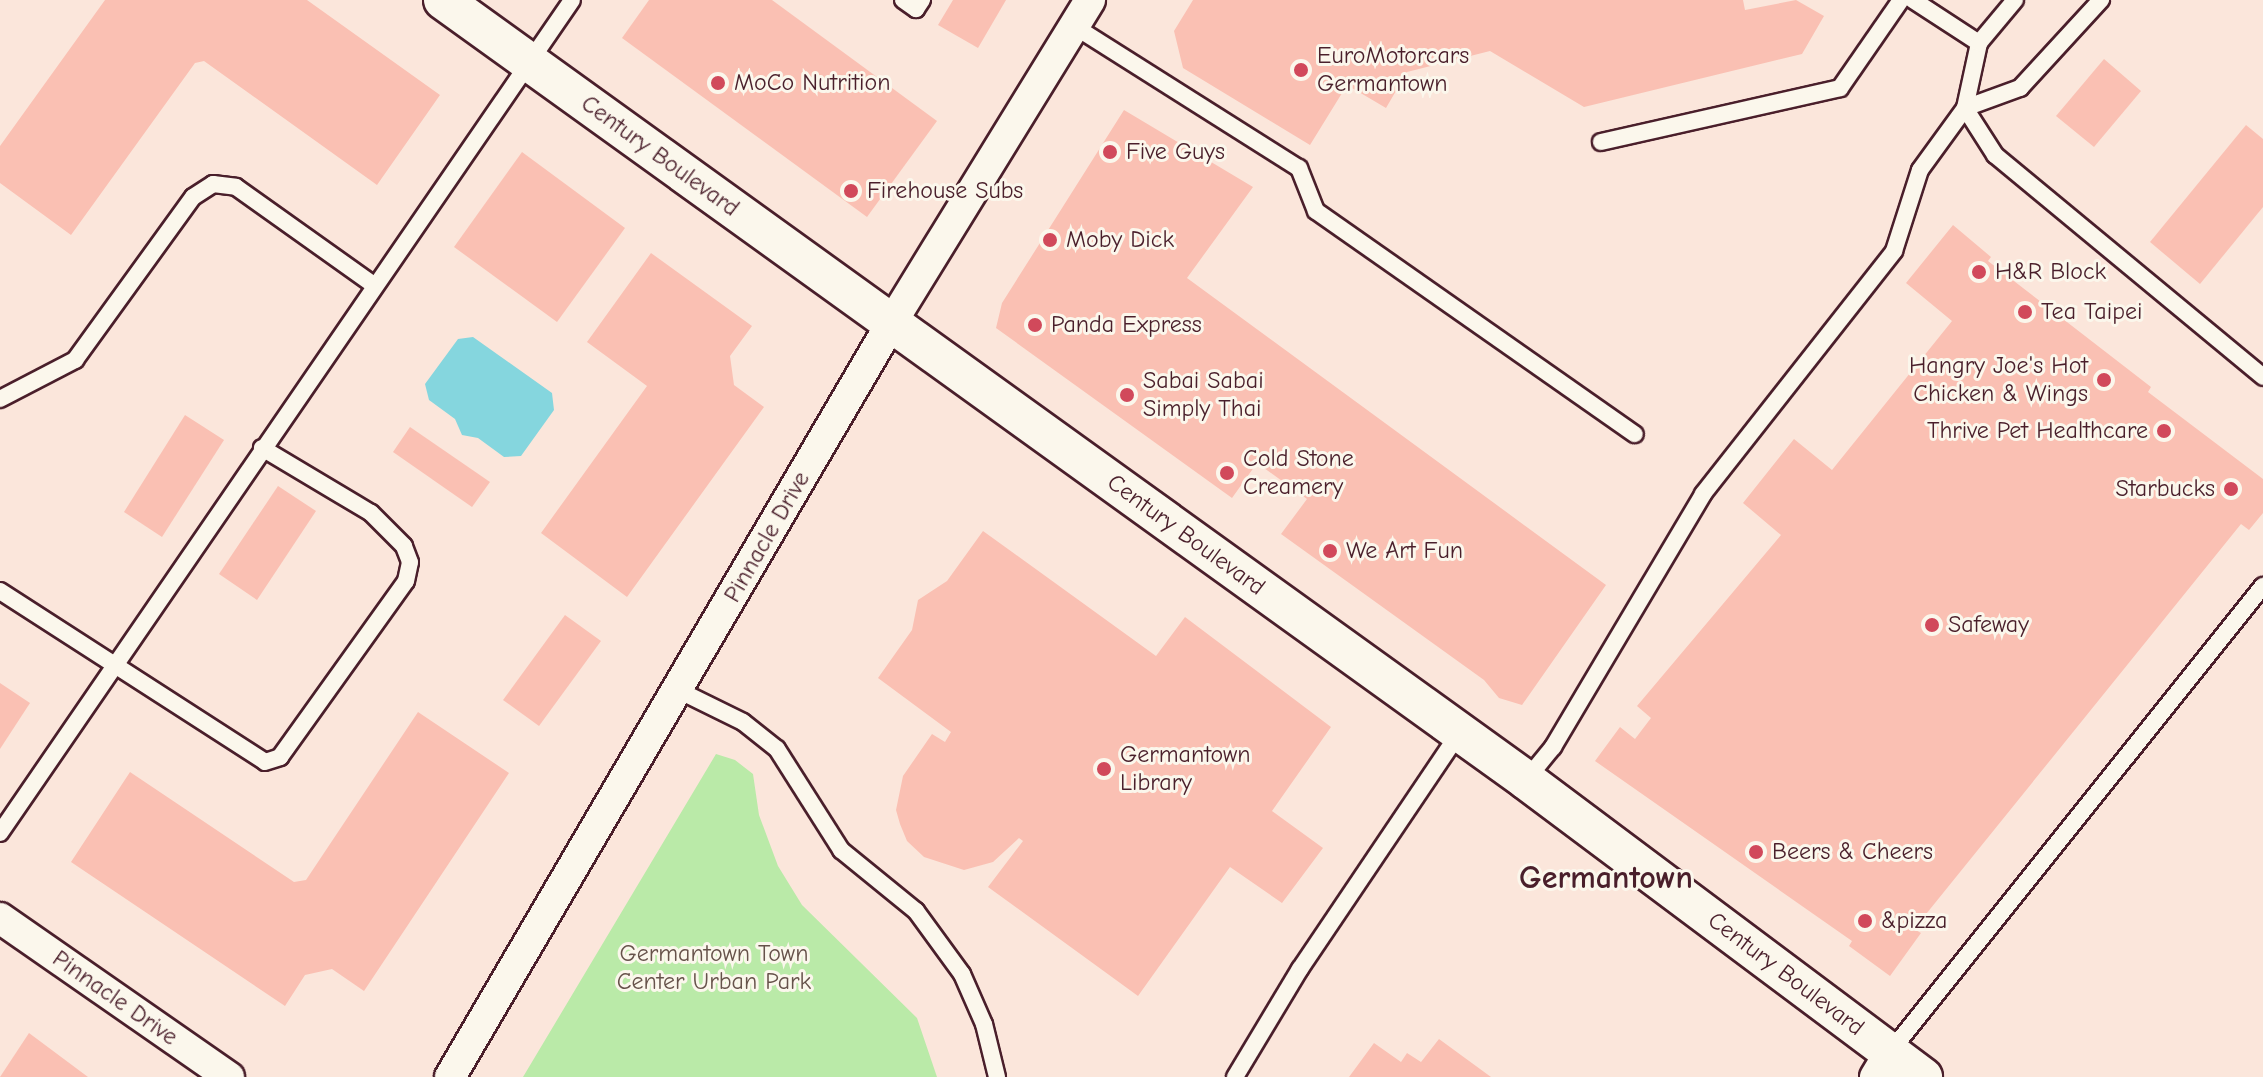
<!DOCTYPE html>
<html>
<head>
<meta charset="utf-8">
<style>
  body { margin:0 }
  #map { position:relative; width:2263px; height:1077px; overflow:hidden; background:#fbe6db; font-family:"Comic Neue",sans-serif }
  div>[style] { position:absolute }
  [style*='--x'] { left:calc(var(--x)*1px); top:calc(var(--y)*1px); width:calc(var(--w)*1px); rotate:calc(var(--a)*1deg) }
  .green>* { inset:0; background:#baeaa8 }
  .water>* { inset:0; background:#85d6de }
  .building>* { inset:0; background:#fac0b3 }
  .roads { filter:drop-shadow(2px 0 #4a1f2b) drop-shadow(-2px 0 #4a1f2b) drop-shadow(0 2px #4a1f2b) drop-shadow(0 -2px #4a1f2b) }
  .service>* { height:16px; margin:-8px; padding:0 8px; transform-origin:8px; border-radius:8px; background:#fbf7ec }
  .minor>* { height:30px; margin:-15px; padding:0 15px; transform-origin:15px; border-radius:15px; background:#fbf7ec }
  .tertiary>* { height:38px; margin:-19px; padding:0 19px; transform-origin:19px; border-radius:19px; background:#fbf7ec }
  .dots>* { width:22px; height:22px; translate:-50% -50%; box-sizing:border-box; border:4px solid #fbf7ec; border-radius:50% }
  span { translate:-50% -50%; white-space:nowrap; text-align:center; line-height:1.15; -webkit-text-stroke:6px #fbf7ec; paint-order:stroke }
  .poi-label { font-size:24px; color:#4a1f2b }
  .left { translate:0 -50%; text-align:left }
  .right { translate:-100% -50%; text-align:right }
  .street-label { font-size:24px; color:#4a1f2b }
  .park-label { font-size:24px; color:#66524a }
  .district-label { font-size:32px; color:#4a1f2b; font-weight:700 }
</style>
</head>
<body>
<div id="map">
  <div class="green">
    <div style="clip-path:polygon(716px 754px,735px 760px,753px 774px,759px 815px,778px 866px,802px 905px,917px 1018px,937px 1077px,523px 1077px)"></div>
  </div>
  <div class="water">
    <div style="clip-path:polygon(473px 337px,552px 393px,554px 410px,521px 456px,504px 457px,478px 438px,462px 435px,455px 419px,429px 400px,425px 384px,458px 339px)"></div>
  </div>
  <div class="building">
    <div style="clip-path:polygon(105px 0,307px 0,440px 95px,377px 185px,204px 61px,195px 63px,71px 235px,0 183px,0 146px)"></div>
    <div style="clip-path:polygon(649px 0,772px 0,937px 121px,867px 217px,622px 38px)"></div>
    <div style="clip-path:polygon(953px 0,1006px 0,978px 48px,938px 25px)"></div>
    <div style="clip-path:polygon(1193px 0,1743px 0,1745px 10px,1796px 0,1824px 16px,1802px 54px,1584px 107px,1490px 51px,1407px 72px,1386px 108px,1347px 85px,1310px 145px,1183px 68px,1174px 31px)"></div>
    <div style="clip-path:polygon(2104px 59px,2141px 91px,2094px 147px,2056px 116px)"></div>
    <div style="clip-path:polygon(1124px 110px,1253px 187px,1187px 278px,1606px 585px,1522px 705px,1499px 698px,1484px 680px,1281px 534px,1307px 499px,1257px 463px,1232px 498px,996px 328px,1002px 303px)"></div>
    <div style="clip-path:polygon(2246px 125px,2263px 139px,2263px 207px,2200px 284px,2150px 242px)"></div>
    <div style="clip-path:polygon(522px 152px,625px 228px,557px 322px,454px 247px)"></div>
    <div style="clip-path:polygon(1953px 225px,1991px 257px,1988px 261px,2151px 387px,2148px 392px,2263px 479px,2263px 513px,2249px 530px,2241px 524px,1914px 929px,1921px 933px,1890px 976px,1849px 946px,1852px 941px,1595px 761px,1620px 727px,1635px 739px,1651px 718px,1637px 706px,1781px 535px,1743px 503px,1794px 439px,1832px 470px,1952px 321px,1906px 283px)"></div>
    <div style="clip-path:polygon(651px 253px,752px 326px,730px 356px,734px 385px,764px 407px,627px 597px,541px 533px,647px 386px,587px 342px)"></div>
    <div style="clip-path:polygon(185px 415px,224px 440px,162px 537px,124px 512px)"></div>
    <div style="clip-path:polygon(410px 427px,490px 482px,472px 507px,393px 452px)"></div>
    <div style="clip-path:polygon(278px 486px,316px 511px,257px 600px,219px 574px)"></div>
    <div style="clip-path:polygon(983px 531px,1156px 656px,1185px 617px,1331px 727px,1272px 811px,1323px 848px,1282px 903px,1230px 867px,1138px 996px,988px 887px,1023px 841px,1019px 838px,993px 862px,964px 870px,924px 857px,907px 841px,900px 824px,896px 810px,903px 776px,932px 734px,945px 742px,951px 732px,878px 678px,912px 630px,918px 600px,947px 581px)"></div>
    <div style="clip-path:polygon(565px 615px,601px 641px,539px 726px,503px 700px)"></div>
    <div style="clip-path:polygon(0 683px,30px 703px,0 749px)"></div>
    <div style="clip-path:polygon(418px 712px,509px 773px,364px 991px,332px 969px,305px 975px,285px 1006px,71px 862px,130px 772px,294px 882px,306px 880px)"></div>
    <div style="clip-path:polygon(29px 1033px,88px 1077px,0 1077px)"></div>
    <div style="clip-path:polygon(1439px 1039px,1491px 1077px,1349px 1077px,1374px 1043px,1401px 1062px,1407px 1053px,1421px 1062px)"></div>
  </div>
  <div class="roads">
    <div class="service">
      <div style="--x:903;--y:0;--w:16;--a:35"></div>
      <div style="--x:916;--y:9;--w:11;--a:-56"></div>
      <div style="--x:1913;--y:0;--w:79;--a:33.1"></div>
      <div style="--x:1074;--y:26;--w:266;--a:32.3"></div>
      <div style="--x:1299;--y:168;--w:46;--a:68.4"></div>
      <div style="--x:1316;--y:211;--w:389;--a:35"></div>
      <div style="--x:1965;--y:108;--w:56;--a:57.4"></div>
      <div style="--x:1995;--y:155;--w:348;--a:39.6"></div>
      <div style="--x:1965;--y:108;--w:59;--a:-20"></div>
      <div style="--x:2020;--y:88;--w:120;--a:-47.4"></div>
      <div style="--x:1601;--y:142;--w:245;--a:-12.7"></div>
      <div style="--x:1840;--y:88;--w:107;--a:-55.3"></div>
      <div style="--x:0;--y:399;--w:85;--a:-27.5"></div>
      <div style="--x:75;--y:360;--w:201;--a:-54.1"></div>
      <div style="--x:193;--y:197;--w:24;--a:-33"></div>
      <div style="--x:213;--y:184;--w:23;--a:7"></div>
      <div style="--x:236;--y:187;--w:169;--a:35.4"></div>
      <div style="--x:0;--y:591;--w:315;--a:32.8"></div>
      <div style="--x:265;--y:762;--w:16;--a:-18"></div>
      <div style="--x:280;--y:757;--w:216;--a:-54.4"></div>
      <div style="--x:406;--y:581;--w:19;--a:-78"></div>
      <div style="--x:410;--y:562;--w:17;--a:-111"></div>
      <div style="--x:404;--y:546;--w:47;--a:-135"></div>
      <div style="--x:371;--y:513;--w:127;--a:-149.2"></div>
      <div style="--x:678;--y:690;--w:72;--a:26.2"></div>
      <div style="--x:743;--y:722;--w:43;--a:38.5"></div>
      <div style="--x:777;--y:749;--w:120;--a:57.6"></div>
      <div style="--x:841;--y:850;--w:97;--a:39.1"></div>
      <div style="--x:916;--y:911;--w:78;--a:53.9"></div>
      <div style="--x:962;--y:974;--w:55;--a:66.3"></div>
      <div style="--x:984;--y:1024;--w:55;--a:76.2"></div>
      <div style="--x:1526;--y:780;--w:43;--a:-50.7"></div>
      <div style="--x:1553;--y:747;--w:294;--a:-59.3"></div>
      <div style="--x:1703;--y:494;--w:309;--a:-51.8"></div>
      <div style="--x:1894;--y:251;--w:85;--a:-72.2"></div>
      <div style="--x:1920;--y:170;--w:77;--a:-54"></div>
      <div style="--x:1965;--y:108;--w:66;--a:-77.8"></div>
      <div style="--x:1979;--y:43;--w:56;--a:-50.1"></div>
      <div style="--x:0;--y:833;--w:1010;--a:-55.52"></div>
      <div style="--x:1890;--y:1052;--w:597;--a:-51.33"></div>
      <div style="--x:1235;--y:1077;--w:126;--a:-59"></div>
      <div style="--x:1300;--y:969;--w:285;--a:-56"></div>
    </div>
    <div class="minor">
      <div style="--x:0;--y:918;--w:279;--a:34.8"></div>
      <div style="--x:450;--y:1077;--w:875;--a:-59.65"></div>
      <div style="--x:892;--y:322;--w:378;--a:-58.4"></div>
      <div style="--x:1875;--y:1077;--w:29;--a:-59"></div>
    </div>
    <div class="tertiary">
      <div style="--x:443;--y:0;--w:1335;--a:35.76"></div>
      <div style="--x:1526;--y:780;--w:496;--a:36.8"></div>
    </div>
  </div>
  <div class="dots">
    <div style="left:1301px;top:70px;background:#d1495b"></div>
    <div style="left:718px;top:83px;background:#d1495b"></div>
    <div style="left:1110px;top:152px;background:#d1495b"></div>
    <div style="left:851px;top:191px;background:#d1495b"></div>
    <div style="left:1050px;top:240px;background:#d1495b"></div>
    <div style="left:1979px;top:272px;background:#d1495b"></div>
    <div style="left:2025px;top:312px;background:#d1495b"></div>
    <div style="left:1035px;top:325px;background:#d1495b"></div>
    <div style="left:2104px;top:380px;background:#d1495b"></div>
    <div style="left:1127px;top:395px;background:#d1495b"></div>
    <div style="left:2164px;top:431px;background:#d1495b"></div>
    <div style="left:1227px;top:473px;background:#d1495b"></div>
    <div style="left:2231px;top:489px;background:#d1495b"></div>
    <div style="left:1330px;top:551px;background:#d1495b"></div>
    <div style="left:1932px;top:625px;background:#d1495b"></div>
    <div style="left:1104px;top:769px;background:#d1495b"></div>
    <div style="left:1756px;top:852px;background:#d1495b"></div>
    <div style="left:1865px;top:921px;background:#d1495b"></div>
  </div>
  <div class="poi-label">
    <span class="left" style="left:1317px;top:70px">EuroMotorcars<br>Germantown</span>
    <span class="left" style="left:734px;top:83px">MoCo Nutrition</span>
    <span class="left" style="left:1126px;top:152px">Five Guys</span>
    <span class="left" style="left:867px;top:191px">Firehouse Subs</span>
    <span class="left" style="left:1066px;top:240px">Moby Dick</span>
    <span class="left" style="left:1995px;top:272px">H&amp;R Block</span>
    <span class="left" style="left:2041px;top:312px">Tea Taipei</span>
    <span class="left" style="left:1051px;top:325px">Panda Express</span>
    <span class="right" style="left:2088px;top:380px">Hangry Joe's Hot<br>Chicken &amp; Wings</span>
    <span class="left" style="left:1143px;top:395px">Sabai Sabai<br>Simply Thai</span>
    <span class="right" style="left:2148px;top:431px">Thrive Pet Healthcare</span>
    <span class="left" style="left:1243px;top:473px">Cold Stone<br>Creamery</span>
    <span class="right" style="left:2215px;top:489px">Starbucks</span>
    <span class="left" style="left:1346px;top:551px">We Art Fun</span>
    <span class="left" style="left:1948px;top:625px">Safeway</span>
    <span class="left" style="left:1120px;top:769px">Germantown<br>Library</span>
    <span class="left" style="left:1772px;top:852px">Beers &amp; Cheers</span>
    <span class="left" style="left:1881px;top:921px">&amp;pizza</span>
  </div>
  <div class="street-label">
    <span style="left:660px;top:156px;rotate:36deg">Century Boulevard</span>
    <span style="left:1186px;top:535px;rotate:36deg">Century Boulevard</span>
    <span style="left:767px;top:537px;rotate:-60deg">Pinnacle Drive</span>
    <span style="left:1786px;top:974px;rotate:37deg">Century Boulevard</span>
    <span style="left:115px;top:998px;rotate:35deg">Pinnacle Drive</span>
  </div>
  <div class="park-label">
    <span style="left:714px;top:968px">Germantown Town<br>Center Urban Park</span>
  </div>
  <div class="district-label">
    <span style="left:1606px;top:878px">Germantown</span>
  </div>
</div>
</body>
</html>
